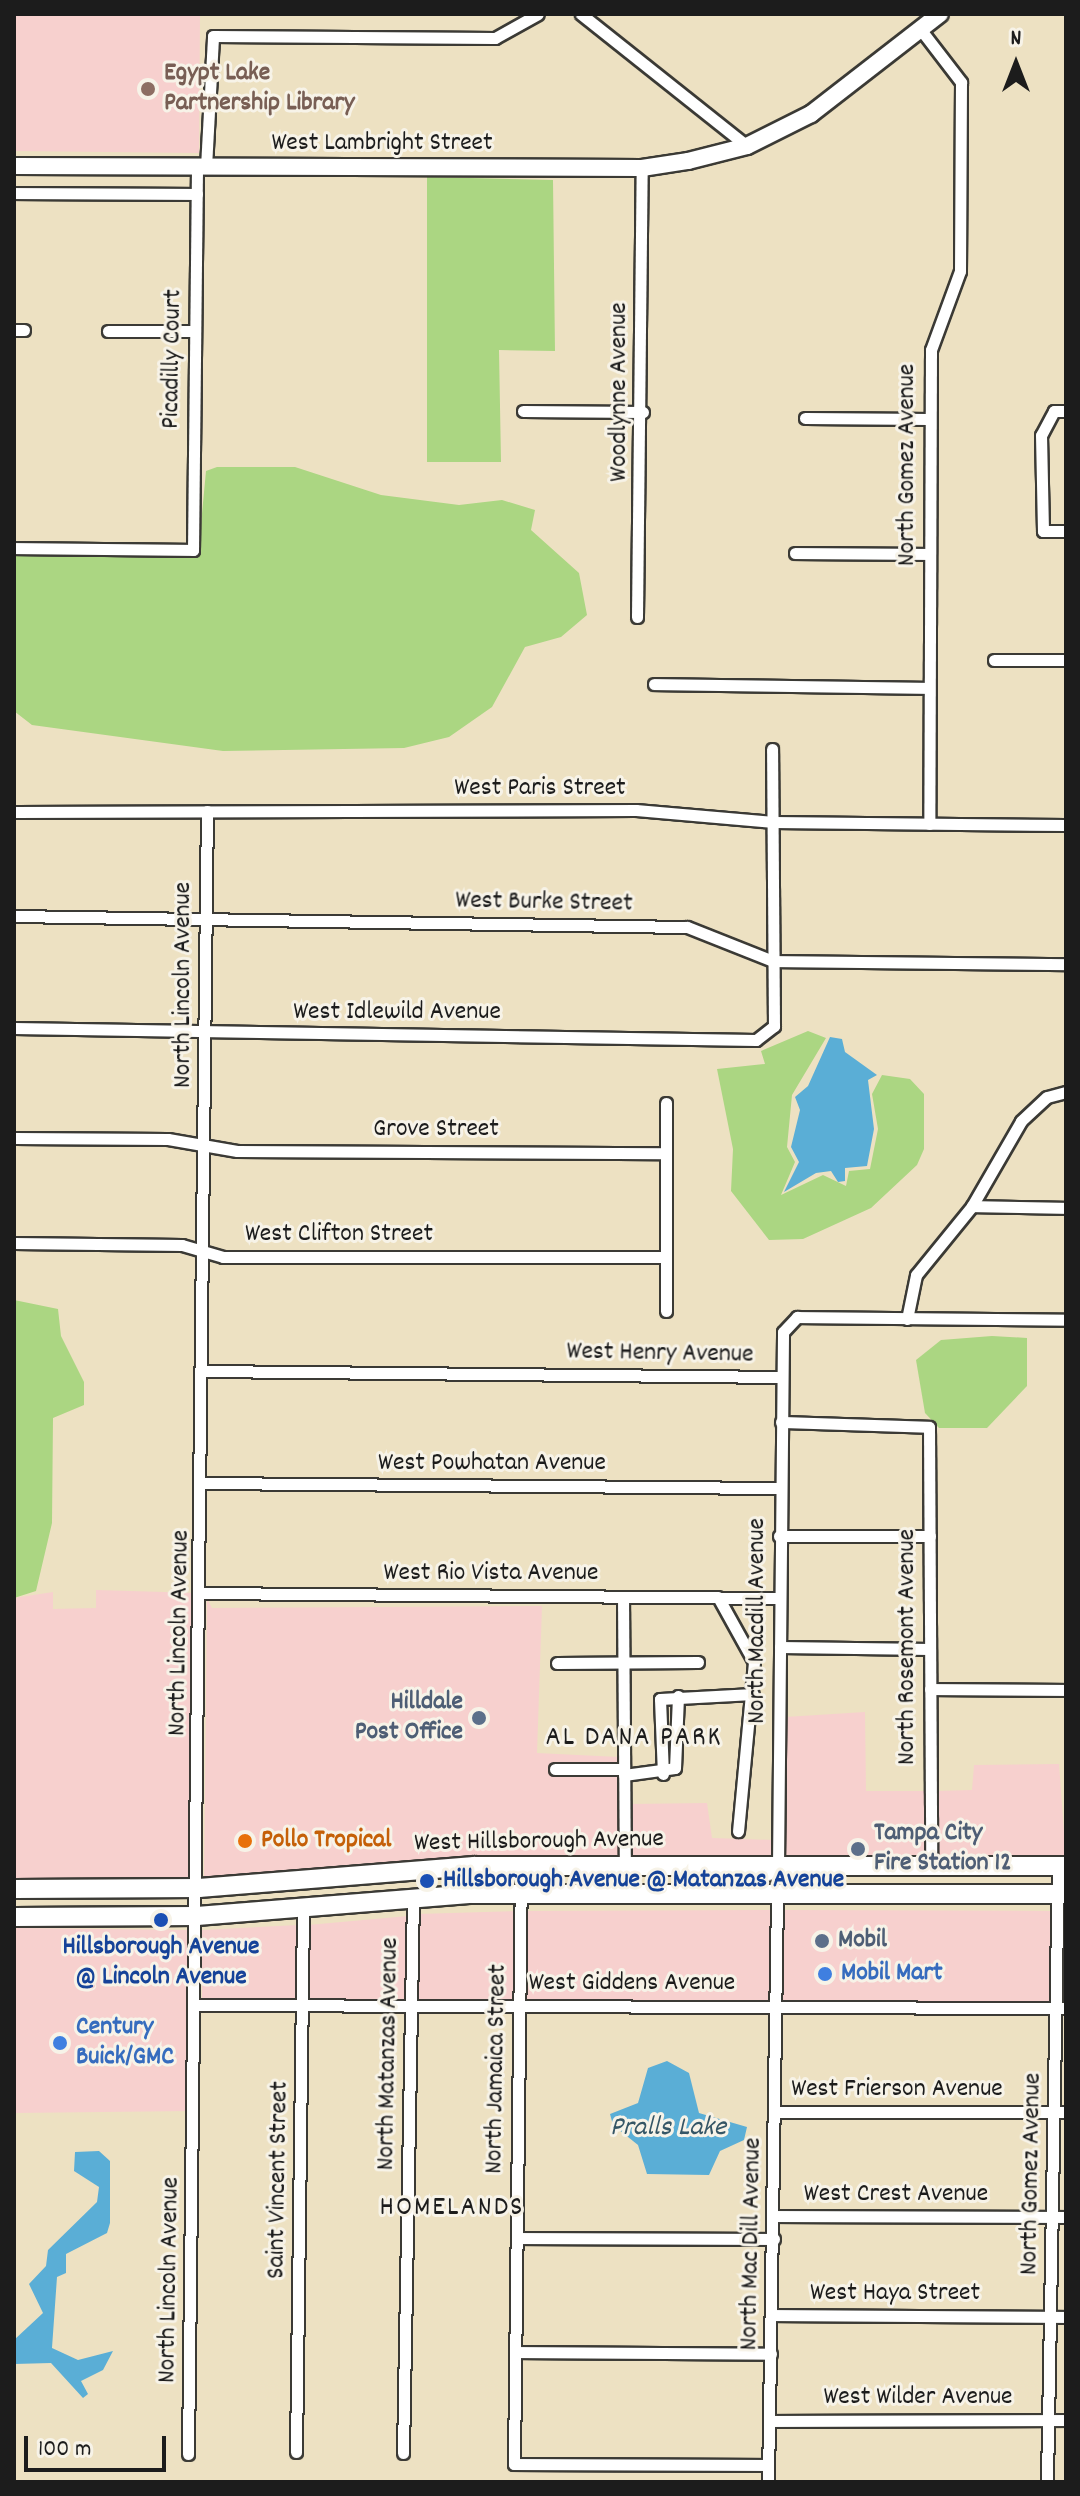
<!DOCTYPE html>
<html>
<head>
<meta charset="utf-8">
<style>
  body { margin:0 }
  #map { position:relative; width:1080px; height:2496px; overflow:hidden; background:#ede1c2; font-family:Dekko,sans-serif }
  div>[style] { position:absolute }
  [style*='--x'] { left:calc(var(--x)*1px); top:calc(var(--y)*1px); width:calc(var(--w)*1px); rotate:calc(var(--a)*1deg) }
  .built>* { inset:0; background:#f7d0ce }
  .green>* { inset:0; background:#abd682 }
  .water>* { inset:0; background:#5aaed6 }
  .roads { filter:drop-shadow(2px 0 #3b3a35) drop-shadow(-2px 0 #3b3a35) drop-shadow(0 2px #3b3a35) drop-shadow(0 -2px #3b3a35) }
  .street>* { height:11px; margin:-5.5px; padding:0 5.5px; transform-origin:5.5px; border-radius:5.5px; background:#fff }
  .secondary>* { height:16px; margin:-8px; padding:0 8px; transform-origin:8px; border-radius:8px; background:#fff }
  .primary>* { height:18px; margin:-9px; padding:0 9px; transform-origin:9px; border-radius:9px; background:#fff }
  .dots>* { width:22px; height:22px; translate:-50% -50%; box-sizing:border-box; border:4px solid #f7f3e8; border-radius:50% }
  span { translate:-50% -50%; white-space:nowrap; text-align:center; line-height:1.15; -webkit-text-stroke:6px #f7f3e8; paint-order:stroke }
  .education-label { font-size:26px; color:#785e54; font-weight:700 }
  .left { translate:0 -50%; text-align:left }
  .street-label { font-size:26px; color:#1c1c1c }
  .service-label { font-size:26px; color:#4e5e75; font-weight:700 }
  .right { translate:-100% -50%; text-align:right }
  .food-label { font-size:26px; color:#c56008; font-weight:700 }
  .transit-label { font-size:26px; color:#164399; font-weight:700 }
  .shop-label { font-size:26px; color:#366cbe; font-weight:700 }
  .neighbourhood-label { font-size:28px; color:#1c1c1c; letter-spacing:2px }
  .water-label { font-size:28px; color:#355666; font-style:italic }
  .frame { position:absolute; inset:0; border:16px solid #1c1c1c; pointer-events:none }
  .north { position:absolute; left:976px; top:24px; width:80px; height:80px; -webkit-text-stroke:6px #f7f3e8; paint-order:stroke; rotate:0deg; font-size:22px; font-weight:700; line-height:32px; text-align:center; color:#1c1c1c }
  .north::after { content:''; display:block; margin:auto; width:28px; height:36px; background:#1c1c1c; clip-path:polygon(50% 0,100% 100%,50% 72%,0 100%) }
  .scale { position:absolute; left:24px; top:2436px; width:142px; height:36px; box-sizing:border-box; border:4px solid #1c1c1c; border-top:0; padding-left:10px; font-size:24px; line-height:28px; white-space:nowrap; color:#1c1c1c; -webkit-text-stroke:6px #f7f3e8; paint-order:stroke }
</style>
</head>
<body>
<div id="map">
  <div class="built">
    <div style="clip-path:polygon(14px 14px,200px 14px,199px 153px,14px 151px)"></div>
    <div style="clip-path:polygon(96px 1590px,198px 1593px,194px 1880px,14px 1879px,14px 1598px,53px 1592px,53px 1609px,96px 1608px)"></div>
    <div style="clip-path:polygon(207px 1599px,212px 1608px,542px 1606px,537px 1753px,619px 1757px,619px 1764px,551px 1764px,550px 1774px,619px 1775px,620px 1855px,416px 1860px,204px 1880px)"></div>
    <div style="clip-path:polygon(865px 1712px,866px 1791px,926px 1791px,926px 1861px,783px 1859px,785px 1717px)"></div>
    <div style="clip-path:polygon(1059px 1764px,1066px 1860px,936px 1860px,935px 1791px,972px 1790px,974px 1765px)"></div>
    <div style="clip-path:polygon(707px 1803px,712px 1838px,774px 1840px,774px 1858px,630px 1855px,629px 1804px)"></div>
    <div style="clip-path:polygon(772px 1910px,772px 2001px,525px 2000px,525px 1911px)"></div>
    <div style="clip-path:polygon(782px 1910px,1052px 1911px,1052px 2003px,782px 2001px)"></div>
    <div style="clip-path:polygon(515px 1911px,515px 2000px,417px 2000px,418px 1914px)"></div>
    <div style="clip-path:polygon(408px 1916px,407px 2000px,309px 2000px,308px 1925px)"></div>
    <div style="clip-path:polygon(298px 1925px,299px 2000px,202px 2000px,202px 1930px)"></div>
    <div style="clip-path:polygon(14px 1928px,192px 1930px,190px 2111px,14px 2113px)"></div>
  </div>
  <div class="green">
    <div style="clip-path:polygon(427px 177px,553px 180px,555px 351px,499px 350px,501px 462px,427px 462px)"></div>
    <div style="clip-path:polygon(217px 467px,295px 467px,381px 495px,459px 505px,502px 500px,535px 510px,531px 530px,579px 573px,587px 615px,561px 637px,525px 647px,492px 707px,449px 737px,404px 748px,223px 751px,32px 725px,14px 711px,14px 555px,198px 556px,206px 471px)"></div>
    <div style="clip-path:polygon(808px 1031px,826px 1038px,792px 1095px,787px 1147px,795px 1162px,781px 1195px,823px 1175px,846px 1186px,849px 1171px,870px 1169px,878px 1129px,872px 1094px,882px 1075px,910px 1079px,924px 1094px,924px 1149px,917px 1165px,871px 1208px,803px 1239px,769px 1240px,731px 1191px,733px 1149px,717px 1069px,765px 1064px,761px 1051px)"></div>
    <div style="clip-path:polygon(14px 1300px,58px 1309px,61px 1336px,84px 1382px,84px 1405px,53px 1418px,52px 1523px,36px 1591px,14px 1598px)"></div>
    <div style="clip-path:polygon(992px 1336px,1027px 1338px,1027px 1386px,987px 1428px,939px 1428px,925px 1413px,916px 1360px,941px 1340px)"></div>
  </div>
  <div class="water">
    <div style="clip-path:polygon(830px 1037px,842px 1039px,845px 1052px,877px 1075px,868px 1080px,874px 1129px,867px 1166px,845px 1168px,845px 1181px,838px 1182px,831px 1171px,816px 1173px,784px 1192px,799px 1162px,791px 1147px,800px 1110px,795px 1097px,808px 1086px)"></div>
    <div style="clip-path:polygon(667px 2061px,689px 2073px,699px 2113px,747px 2127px,744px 2140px,720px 2151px,709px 2175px,647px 2174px,638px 2145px,613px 2125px,610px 2114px,638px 2103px,648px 2068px)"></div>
    <div style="clip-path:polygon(99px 2151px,110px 2161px,110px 2223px,107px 2233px,66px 2254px,66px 2273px,57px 2277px,52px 2348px,78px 2360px,113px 2351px,103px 2370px,81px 2381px,88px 2394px,83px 2398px,51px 2363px,14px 2364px,14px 2340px,43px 2313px,29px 2284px,46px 2266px,48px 2250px,97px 2202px,99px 2187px,74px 2171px,75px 2152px)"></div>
  </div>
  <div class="roads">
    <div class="street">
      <div style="--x:581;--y:14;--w:212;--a:38.5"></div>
      <div style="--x:921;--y:30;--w:66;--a:52.4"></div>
      <div style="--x:961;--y:82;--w:189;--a:90.3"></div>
      <div style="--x:960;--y:271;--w:84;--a:110.2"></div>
      <div style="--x:931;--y:350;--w:474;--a:90.2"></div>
      <div style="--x:206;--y:167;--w:131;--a:-86.9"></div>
      <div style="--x:213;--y:36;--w:282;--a:0.4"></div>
      <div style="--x:495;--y:38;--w:49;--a:-29.2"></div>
      <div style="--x:14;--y:193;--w:183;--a:0.3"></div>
      <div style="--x:14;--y:330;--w:10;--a:0"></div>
      <div style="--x:108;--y:331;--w:87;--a:0"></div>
      <div style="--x:523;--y:411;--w:120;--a:0.5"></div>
      <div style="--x:1066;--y:411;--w:12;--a:180"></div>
      <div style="--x:1054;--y:411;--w:27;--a:118"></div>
      <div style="--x:1041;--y:435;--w:96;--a:88.8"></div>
      <div style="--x:1043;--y:531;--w:23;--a:0"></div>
      <div style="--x:805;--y:418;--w:124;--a:0.5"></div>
      <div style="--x:14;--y:548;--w:179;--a:0.6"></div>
      <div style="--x:193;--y:550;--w:383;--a:-89.4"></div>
      <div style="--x:795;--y:553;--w:134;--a:0.4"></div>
      <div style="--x:637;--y:617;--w:449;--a:-89.4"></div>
      <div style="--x:994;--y:660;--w:72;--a:0"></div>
      <div style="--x:654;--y:684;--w:275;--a:0.8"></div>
      <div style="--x:14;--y:812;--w:622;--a:-0.18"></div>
      <div style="--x:636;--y:810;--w:138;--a:5"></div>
      <div style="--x:773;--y:822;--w:293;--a:0.6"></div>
      <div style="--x:14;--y:916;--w:673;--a:0.94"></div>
      <div style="--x:687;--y:927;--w:92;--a:21.6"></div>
      <div style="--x:773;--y:961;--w:293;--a:0.6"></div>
      <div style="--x:14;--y:1028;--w:742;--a:0.93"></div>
      <div style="--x:756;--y:1040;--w:23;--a:-38"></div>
      <div style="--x:774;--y:1026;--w:277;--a:-90.4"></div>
      <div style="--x:14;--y:1138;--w:154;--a:0.4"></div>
      <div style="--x:168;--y:1139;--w:70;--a:9.9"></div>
      <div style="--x:237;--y:1151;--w:429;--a:0.3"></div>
      <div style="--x:972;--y:1206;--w:94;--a:1.2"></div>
      <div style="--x:14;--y:1243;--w:168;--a:0.7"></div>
      <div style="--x:182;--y:1245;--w:43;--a:16.3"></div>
      <div style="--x:223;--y:1257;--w:443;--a:0"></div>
      <div style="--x:666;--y:1311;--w:208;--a:-90"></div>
      <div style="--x:907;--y:1319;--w:45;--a:-78.4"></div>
      <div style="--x:916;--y:1275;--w:89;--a:-50.9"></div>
      <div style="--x:972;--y:1206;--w:98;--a:-60"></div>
      <div style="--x:1021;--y:1121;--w:35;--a:-43"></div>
      <div style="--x:1047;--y:1097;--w:20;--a:-15"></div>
      <div style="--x:203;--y:1371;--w:578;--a:0.59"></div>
      <div style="--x:781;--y:1422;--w:148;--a:1.9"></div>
      <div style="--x:929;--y:1427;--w:440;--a:89.7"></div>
      <div style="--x:203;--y:1483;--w:577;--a:0.5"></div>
      <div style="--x:779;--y:1536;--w:151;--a:0"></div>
      <div style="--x:202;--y:1593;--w:577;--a:0.5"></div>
      <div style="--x:623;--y:1597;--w:268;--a:89.6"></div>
      <div style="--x:718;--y:1597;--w:74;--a:61"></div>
      <div style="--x:754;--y:1662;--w:170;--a:95.4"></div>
      <div style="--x:780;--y:1647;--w:150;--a:0.8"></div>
      <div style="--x:557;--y:1663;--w:141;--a:-0.4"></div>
      <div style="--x:930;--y:1689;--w:136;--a:0.4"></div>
      <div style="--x:555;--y:1769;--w:69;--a:0"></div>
      <div style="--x:663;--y:1774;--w:75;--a:-92.3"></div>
      <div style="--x:660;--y:1699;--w:93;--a:-3.1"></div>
      <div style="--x:624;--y:1775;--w:51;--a:-7.8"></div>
      <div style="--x:675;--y:1768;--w:72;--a:-87.6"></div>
      <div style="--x:521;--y:1865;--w:599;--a:90.67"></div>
      <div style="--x:514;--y:2464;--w:254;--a:0.2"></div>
      <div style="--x:778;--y:1866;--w:534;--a:-89.46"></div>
      <div style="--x:783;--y:1332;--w:21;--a:-47"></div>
      <div style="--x:797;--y:1317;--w:269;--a:0.6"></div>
      <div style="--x:197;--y:2005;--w:869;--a:0.2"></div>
      <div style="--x:777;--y:2112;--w:289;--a:0"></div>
      <div style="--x:774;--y:2216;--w:292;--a:0.2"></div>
      <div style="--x:517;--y:2238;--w:257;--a:0.2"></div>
      <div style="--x:772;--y:2315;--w:294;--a:0.4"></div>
      <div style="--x:516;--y:2352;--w:255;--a:0.4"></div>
      <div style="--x:770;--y:2421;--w:296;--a:-0.2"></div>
      <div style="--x:296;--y:2452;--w:544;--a:-89.26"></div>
      <div style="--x:403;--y:2453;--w:556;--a:-88.97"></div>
      <div style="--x:188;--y:2454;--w:1643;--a:-89.34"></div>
      <div style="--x:768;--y:2482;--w:589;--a:-89.12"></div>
      <div style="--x:1047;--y:2482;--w:616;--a:-88.98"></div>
    </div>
    <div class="secondary">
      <div style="--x:14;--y:166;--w:628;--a:0.18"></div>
      <div style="--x:642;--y:168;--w:47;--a:-8.7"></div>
      <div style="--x:688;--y:161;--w:61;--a:-14.3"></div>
      <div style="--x:747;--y:146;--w:72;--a:-26.6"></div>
      <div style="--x:811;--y:114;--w:163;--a:-37.8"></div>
    </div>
    <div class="primary">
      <div style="--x:702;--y:1881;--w:66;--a:-7.9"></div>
      <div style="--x:14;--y:1889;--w:185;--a:-0.3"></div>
      <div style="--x:199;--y:1888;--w:276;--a:-4.6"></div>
      <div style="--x:474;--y:1866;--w:592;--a:0"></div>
      <div style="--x:14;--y:1917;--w:183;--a:-0.3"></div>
      <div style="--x:197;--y:1916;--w:276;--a:-4.6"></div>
      <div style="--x:472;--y:1894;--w:594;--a:0"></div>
    </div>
  </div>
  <div class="dots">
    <div style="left:148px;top:89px;background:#8d6e63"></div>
    <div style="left:479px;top:1718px;background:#5c6f8a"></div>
    <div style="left:245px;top:1841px;background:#e8710a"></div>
    <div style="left:858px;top:1849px;background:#5c6f8a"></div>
    <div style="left:427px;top:1881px;background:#1a4fb4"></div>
    <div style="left:161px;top:1920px;background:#1a4fb4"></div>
    <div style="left:822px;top:1941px;background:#5c6f8a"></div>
    <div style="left:825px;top:1974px;background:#3f7fe0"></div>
    <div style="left:60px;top:2043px;background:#3f7fe0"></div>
  </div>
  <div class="education-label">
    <span class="left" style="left:164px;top:89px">Egypt Lake<br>Partnership Library</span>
  </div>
  <div class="street-label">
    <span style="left:382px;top:144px">West Lambright Street</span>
    <span style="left:173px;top:359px;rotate:-89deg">Picadilly Court</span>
    <span style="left:620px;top:392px;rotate:-90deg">Woodlynne Avenue</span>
    <span style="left:908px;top:465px;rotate:-90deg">North Gomez Avenue</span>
    <span style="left:540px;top:789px">West Paris Street</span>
    <span style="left:544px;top:903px;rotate:1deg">West Burke Street</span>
    <span style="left:184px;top:985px;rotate:-90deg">North Lincoln Avenue</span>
    <span style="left:397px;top:1013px">West Idlewild Avenue</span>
    <span style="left:436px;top:1130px">Grove Street</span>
    <span style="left:339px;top:1235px">West Clifton Street</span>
    <span style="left:660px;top:1354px;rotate:1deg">West Henry Avenue</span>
    <span style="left:492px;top:1464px">West Powhatan Avenue</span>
    <span style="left:491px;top:1574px">West Rio Vista Avenue</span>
    <span style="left:758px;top:1621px;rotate:-90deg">North Macdill Avenue</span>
    <span style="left:180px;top:1633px;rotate:-89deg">North Lincoln Avenue</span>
    <span style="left:908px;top:1647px;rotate:-90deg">North Rosemont Avenue</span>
    <span style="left:539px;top:1842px;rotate:-1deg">West Hillsborough Avenue</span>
    <span style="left:632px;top:1984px">West Giddens Avenue</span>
    <span style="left:389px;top:2054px;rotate:-89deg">North Matanzas Avenue</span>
    <span style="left:497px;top:2069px;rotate:-89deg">North Jamaica Street</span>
    <span style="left:897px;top:2090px">West Frierson Avenue</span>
    <span style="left:1032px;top:2174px;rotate:-89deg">North Gomez Avenue</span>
    <span style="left:279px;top:2180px;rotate:-89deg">Saint Vincent Street</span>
    <span style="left:896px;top:2195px">West Crest Avenue</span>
    <span style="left:752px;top:2244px;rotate:-89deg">North Mac Dill Avenue</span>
    <span style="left:170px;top:2280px;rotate:-89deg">North Lincoln Avenue</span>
    <span style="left:895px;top:2294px">West Haya Street</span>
    <span style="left:918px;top:2398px">West Wilder Avenue</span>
  </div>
  <div class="service-label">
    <span class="right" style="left:463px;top:1718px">Hilldale<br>Post Office</span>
    <span class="left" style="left:874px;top:1849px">Tampa City<br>Fire Station 12</span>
    <span class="left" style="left:838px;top:1941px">Mobil</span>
  </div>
  <div class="food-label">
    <span class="left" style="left:261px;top:1841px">Pollo Tropical</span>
  </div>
  <div class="transit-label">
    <span class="left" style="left:443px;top:1881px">Hillsborough Avenue @ Matanzas Avenue</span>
    <span style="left:161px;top:1963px">Hillsborough Avenue<br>@ Lincoln Avenue</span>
  </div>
  <div class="shop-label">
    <span class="left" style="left:841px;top:1974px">Mobil Mart</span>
    <span class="left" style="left:76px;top:2043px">Century<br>Buick/GMC</span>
  </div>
  <div class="neighbourhood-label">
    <span style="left:634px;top:1739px">AL DANA PARK</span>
    <span style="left:452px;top:2209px">HOMELANDS</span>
  </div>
  <div class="water-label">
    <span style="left:668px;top:2129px">Pralls Lake</span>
  </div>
  <div class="frame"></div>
  <div class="north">N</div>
  <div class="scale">100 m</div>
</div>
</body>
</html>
